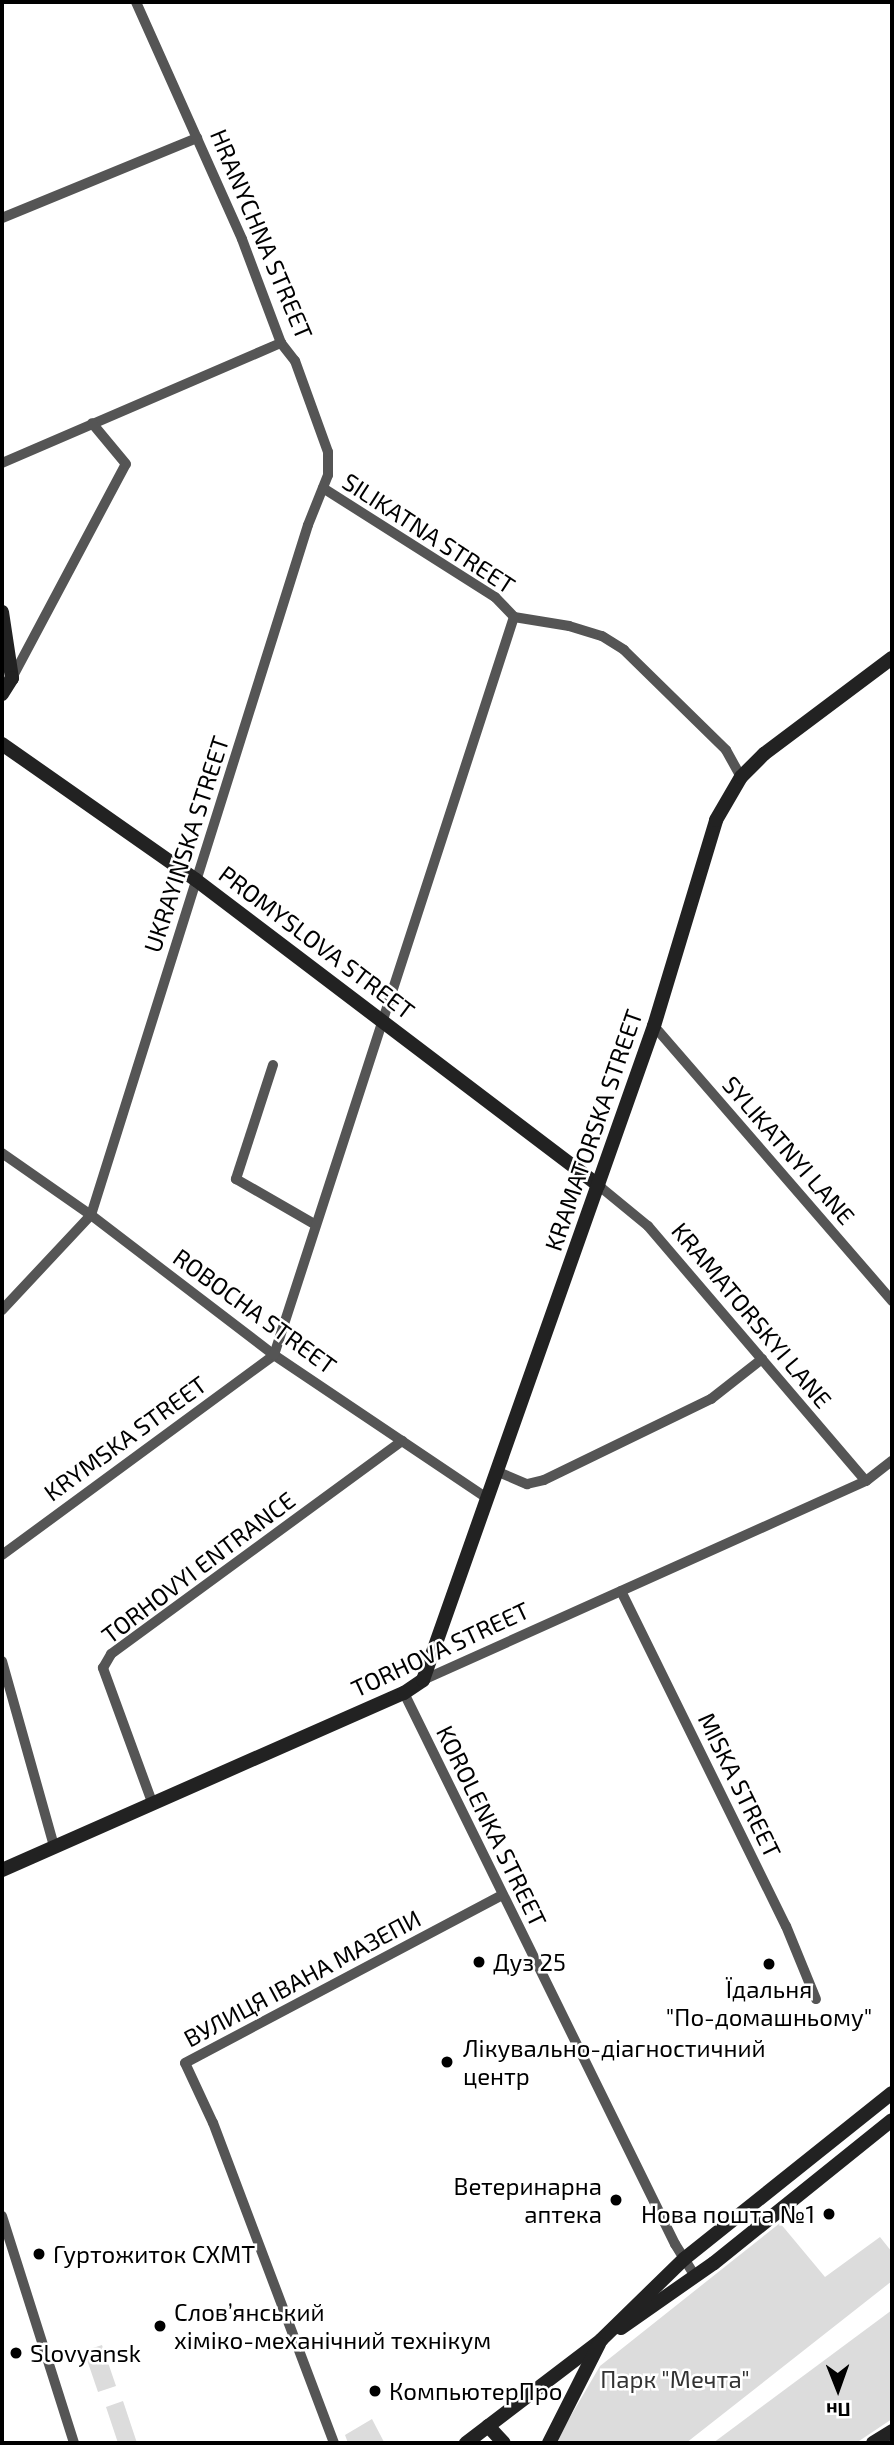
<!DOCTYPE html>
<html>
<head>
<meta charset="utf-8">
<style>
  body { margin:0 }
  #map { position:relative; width:894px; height:2445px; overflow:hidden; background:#fff; font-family:"Exo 2",sans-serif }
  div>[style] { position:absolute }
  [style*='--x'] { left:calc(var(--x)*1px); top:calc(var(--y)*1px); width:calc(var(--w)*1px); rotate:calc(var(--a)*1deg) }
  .green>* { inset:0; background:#dcdcdc }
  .street>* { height:10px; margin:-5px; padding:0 5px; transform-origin:5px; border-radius:5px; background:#555 }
  .secondary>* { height:14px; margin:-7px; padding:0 7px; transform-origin:7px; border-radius:7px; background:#222 }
  .dots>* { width:19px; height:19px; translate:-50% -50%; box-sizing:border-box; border:4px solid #fff; border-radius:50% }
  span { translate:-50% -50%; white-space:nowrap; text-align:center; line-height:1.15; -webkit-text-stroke:5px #fff; paint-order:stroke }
  .street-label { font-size:24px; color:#000 }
  .poi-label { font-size:24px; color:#000 }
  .left { translate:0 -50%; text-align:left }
  .right { translate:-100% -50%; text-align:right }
  .park-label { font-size:24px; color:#333 }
  .frame { position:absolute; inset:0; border:4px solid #000; pointer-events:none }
  .north { position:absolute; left:803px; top:2354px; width:70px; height:70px; -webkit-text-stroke:5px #fff; paint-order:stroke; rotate:179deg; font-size:19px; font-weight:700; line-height:28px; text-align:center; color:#000 }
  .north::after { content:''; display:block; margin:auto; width:24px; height:32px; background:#000; clip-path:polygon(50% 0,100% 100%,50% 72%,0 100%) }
</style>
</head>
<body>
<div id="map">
  <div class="green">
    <div style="clip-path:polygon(780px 2223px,825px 2277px,880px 2237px,892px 2252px,892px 2281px,686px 2443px,555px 2443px,600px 2366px)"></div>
    <div style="clip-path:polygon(892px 2310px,892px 2419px,856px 2443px,713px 2443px)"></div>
    <div style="clip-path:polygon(102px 2345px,116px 2386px,98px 2392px,84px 2351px)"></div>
    <div style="clip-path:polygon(123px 2401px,137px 2443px,118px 2443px,106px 2407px)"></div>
    <div style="clip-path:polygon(372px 2419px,384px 2442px,348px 2443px,345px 2435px)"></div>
  </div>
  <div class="street">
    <div style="--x:2;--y:218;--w:211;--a:-22.3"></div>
    <div style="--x:2;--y:463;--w:304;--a:-23.3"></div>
    <div style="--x:323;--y:488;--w:204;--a:32.4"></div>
    <div style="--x:495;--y:597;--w:28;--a:46"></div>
    <div style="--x:514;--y:617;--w:56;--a:9.3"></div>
    <div style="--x:569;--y:626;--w:34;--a:17"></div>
    <div style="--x:602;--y:636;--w:26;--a:32"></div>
    <div style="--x:624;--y:650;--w:143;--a:44.4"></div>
    <div style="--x:726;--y:750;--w:31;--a:61"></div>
    <div style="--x:12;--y:678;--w:242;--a:-62"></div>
    <div style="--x:126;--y:464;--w:53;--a:-129.7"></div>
    <div style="--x:654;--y:1026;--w:364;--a:49.1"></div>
    <div style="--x:273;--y:1065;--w:120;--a:108"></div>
    <div style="--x:236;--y:1179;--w:92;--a:29.9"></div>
    <div style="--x:2;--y:1153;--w:108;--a:34.9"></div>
    <div style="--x:91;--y:1215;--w:230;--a:37.4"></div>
    <div style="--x:274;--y:1355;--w:257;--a:33.9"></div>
    <div style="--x:598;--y:1185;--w:65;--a:39.4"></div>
    <div style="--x:648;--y:1226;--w:335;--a:49.5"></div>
    <div style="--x:2;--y:1310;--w:130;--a:-46.9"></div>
    <div style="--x:91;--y:1215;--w:723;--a:-72.54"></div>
    <div style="--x:308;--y:525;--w:54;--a:-68.2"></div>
    <div style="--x:328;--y:475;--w:23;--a:-90"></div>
    <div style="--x:328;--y:452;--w:97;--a:-109.9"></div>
    <div style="--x:295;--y:361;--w:23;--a:-128"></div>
    <div style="--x:281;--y:343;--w:111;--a:-110.6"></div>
    <div style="--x:242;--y:239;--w:260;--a:-114.1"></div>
    <div style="--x:496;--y:1471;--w:34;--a:23"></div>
    <div style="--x:527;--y:1484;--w:17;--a:-13"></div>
    <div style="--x:544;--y:1480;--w:186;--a:-25.9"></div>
    <div style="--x:711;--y:1399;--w:65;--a:-38.1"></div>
    <div style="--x:2;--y:1555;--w:338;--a:-36.3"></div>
    <div style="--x:274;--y:1355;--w:776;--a:-71.99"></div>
    <div style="--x:621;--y:1591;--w:373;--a:63.8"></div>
    <div style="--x:786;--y:1926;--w:79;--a:67.7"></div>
    <div style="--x:2;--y:1661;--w:192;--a:74.3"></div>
    <div style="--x:423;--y:1680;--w:486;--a:-24.2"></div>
    <div style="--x:866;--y:1481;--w:33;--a:-38"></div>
    <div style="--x:404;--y:1693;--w:614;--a:63.81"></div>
    <div style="--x:675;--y:2244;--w:38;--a:58"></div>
    <div style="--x:152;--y:1802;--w:143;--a:-110.1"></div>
    <div style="--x:103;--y:1668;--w:16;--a:-60"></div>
    <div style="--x:111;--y:1654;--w:361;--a:-36.2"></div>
    <div style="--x:2;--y:2216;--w:238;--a:72.4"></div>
    <div style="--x:334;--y:2443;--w:342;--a:-110.7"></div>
    <div style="--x:213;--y:2123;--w:66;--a:-115"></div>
    <div style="--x:185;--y:2063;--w:359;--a:-27.9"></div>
  </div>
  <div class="secondary">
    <div style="--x:2;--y:612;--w:67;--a:81.4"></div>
    <div style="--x:12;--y:678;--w:19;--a:122"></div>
    <div style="--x:2;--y:744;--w:237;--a:35"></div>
    <div style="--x:196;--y:880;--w:505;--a:37.19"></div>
    <div style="--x:2;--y:1870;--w:439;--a:-23.8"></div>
    <div style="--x:404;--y:1693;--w:23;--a:-34"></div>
    <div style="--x:423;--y:1680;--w:694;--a:-70.55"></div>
    <div style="--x:654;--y:1026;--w:215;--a:-73.2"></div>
    <div style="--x:716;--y:820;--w:50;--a:-59.8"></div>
    <div style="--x:741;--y:777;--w:33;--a:-45"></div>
    <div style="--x:764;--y:754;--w:160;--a:-36.9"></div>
    <div style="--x:621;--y:2328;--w:113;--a:-35"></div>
    <div style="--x:714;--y:2263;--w:228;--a:-38.8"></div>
    <div style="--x:488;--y:2426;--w:23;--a:47"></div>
    <div style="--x:466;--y:2443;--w:170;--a:-37.3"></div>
    <div style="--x:601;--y:2340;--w:116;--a:-44.3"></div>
    <div style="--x:684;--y:2259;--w:266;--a:-38.6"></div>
    <div style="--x:549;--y:2443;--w:111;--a:-63.2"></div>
    <div style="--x:873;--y:2443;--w:22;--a:-32"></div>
  </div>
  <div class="dots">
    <div style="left:479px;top:1962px;background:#000"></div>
    <div style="left:769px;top:1964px;background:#000"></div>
    <div style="left:447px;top:2062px;background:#000"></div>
    <div style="left:616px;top:2200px;background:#000"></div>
    <div style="left:829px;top:2214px;background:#000"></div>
    <div style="left:39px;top:2254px;background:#000"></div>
    <div style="left:160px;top:2326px;background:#000"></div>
    <div style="left:16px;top:2353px;background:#000"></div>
    <div style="left:375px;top:2391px;background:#000"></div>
  </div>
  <div class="street-label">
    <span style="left:262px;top:234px;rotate:67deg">HRANYCHNA STREET</span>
    <span style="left:429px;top:533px;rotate:33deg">SILIKATNA STREET</span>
    <span style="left:186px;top:844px;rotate:-72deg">UKRAYINSKA STREET</span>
    <span style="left:317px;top:942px;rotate:37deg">PROMYSLOVA STREET</span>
    <span style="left:593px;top:1130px;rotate:-71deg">KRAMATORSKA STREET</span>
    <span style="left:789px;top:1150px;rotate:49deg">SYLIKATNYI LANE</span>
    <span style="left:255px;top:1311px;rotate:36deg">ROBOCHA STREET</span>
    <span style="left:752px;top:1315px;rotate:50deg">KRAMATORSKYI LANE</span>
    <span style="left:125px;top:1438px;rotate:-36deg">KRYMSKA STREET</span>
    <span style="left:198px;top:1567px;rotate:-37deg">TORHOVYI ENTRANCE</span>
    <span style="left:440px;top:1649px;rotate:-25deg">TORHOVA STREET</span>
    <span style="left:740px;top:1785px;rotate:64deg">MISKA STREET</span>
    <span style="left:492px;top:1826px;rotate:64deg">KOROLENKA STREET</span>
    <span style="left:302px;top:1978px;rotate:-28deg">ВУЛИЦЯ ІВАНА МАЗЕПИ</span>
  </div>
  <div class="poi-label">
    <span class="left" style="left:493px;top:1962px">Дуз 25</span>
    <span style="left:769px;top:2003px">Їдальня<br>"По-домашньому"</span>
    <span class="left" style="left:463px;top:2062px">Лікувально-діагностичний<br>центр</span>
    <span class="right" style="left:602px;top:2200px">Ветеринарна<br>аптека</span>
    <span class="right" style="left:815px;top:2214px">Нова пошта №1</span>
    <span class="left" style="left:53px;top:2254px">Гуртожиток СХМТ</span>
    <span class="left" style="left:174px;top:2326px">Слов’янський<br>хіміко-механічний технікум</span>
    <span class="left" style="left:30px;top:2353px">Slovyansk</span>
    <span class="left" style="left:389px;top:2391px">КомпьютерПро</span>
  </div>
  <div class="park-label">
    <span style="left:675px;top:2379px">Парк "Мечта"</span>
  </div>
  <div class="frame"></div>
  <div class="north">Пн</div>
</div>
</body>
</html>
